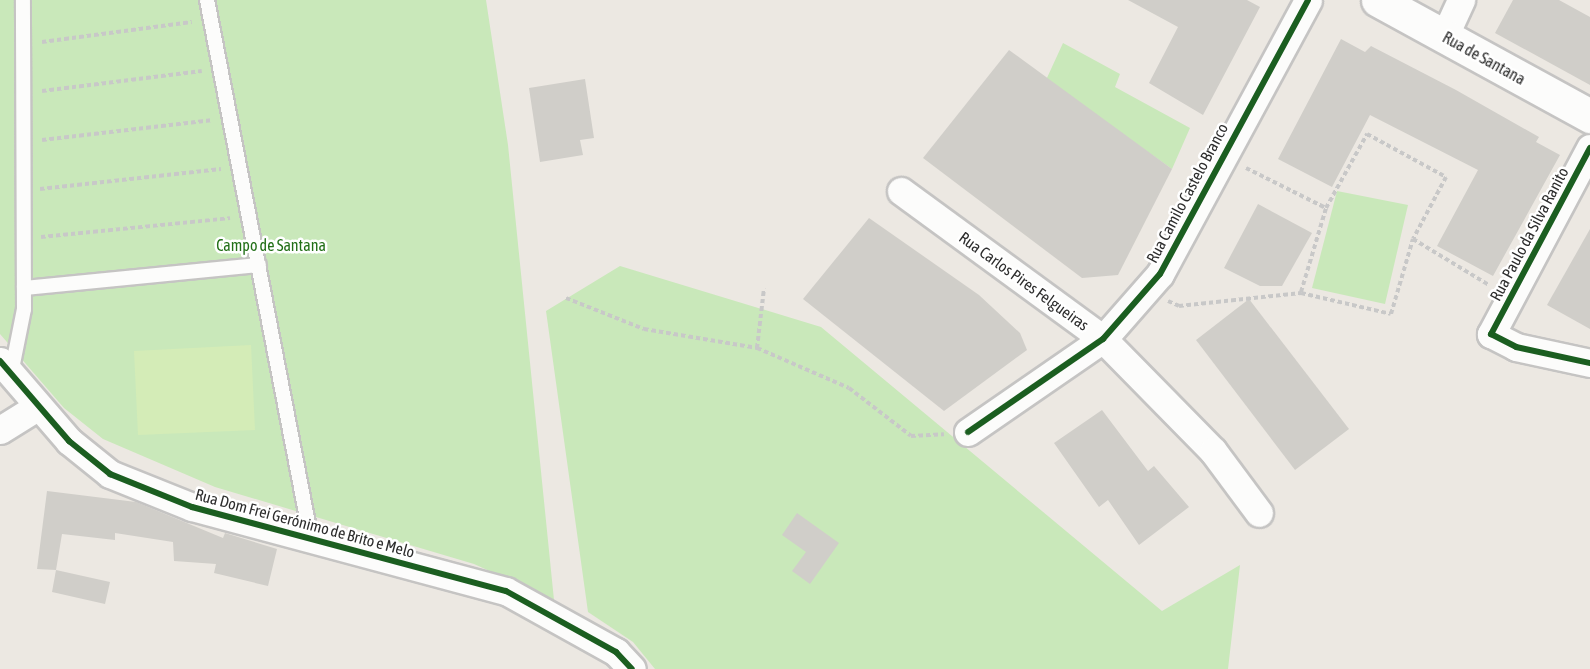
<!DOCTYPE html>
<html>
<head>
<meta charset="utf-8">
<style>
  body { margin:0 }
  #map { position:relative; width:1590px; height:669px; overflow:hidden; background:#ece8e2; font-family:"Asap Condensed",sans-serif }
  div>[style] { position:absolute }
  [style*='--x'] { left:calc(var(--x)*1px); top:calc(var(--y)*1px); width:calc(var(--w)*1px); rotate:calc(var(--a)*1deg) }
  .green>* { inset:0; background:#c9e8ba }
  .pitch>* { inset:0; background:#d4ecb7 }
  .building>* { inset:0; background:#d0cec9 }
  .path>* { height:4px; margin-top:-2px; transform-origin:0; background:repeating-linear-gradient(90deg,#c8c8c8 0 4.5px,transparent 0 7.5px) }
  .roads { filter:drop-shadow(2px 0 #c5c4c3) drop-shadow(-2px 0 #c5c4c3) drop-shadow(0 2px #c5c4c3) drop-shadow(0 -2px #c5c4c3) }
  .service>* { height:14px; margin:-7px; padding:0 7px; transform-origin:7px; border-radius:7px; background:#fcfcfb }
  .minor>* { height:27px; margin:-13.5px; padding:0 13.5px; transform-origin:13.5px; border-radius:13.5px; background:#fcfcfb }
  .secondary>* { height:33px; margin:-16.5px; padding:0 16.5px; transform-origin:16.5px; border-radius:16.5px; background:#fcfcfb }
  .cycleway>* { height:6px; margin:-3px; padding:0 3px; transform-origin:3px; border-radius:3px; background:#1b5e20 }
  span { translate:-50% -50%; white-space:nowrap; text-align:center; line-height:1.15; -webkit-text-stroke:5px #fff; paint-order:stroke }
  .street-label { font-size:16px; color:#2d2d2d }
  .park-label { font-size:16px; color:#226f17 }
</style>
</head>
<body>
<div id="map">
  <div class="green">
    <div style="clip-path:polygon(0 0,486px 0,508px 145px,554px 600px,474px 564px,215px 487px,103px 439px,64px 408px,0 334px)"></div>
    <div style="clip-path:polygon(1063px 43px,1120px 74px,1115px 87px,1190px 128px,1172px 169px,1046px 80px)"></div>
    <div style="clip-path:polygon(1337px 191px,1408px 205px,1385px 304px,1312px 288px)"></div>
    <div style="clip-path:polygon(620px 266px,821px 327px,1162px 611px,1240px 565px,1228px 669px,655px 669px,633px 642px,588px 612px,546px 311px)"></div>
  </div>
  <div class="pitch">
    <div style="clip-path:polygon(251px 345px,255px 430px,138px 435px,134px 351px)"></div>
  </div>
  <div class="building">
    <div style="clip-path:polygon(1128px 0,1247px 0,1260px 7px,1203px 115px,1149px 83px,1178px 27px)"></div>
    <div style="clip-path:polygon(1513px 0,1559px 0,1590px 17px,1590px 85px,1495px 33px)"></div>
    <div style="clip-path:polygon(1341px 39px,1365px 52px,1371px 46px,1456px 90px,1539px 137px,1536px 142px,1560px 155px,1493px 276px,1437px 246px,1478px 170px,1370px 115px,1332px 187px,1278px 159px)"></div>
    <div style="clip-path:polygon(1009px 50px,1172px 169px,1118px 275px,1082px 278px,923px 158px)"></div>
    <div style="clip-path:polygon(585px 79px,594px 138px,580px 140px,583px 155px,540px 162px,529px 88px)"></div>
    <div style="clip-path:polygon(1258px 204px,1312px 233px,1282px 286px,1260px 286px,1224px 268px)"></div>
    <div style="clip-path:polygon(869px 218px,979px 295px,1020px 333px,1027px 350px,944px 411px,803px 299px)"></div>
    <div style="clip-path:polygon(1590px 229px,1590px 329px,1547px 305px)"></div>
    <div style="clip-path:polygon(1249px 299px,1349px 429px,1295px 470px,1196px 340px)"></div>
    <div style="clip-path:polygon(1102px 410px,1148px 471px,1154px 466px,1189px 507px,1139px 545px,1108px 500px,1099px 507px,1054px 443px)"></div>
    <div style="clip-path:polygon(47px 491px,136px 502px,223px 538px,225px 533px,277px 549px,268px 586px,214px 573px,216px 564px,174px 561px,173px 542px,115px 533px,115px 540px,62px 534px,56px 570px,37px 569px)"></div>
    <div style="clip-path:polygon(797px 513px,839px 543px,810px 584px,792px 571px,806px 552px,782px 535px)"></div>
    <div style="clip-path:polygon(56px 570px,110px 582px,105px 604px,52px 592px)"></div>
  </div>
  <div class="path">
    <div style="--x:42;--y:42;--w:151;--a:-7.6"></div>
    <div style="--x:42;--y:91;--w:161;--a:-7.1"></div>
    <div style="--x:42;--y:140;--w:170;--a:-6.7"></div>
    <div style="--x:1246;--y:168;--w:89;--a:26.6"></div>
    <div style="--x:40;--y:189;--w:182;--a:-6.3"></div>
    <div style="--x:41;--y:237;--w:190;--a:-5.7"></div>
    <div style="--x:1301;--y:292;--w:88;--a:-73.4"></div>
    <div style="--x:1326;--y:208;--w:85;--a:-61"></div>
    <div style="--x:1367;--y:134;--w:90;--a:28.6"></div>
    <div style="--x:1446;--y:177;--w:70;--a:118"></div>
    <div style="--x:566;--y:298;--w:84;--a:21.7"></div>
    <div style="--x:644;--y:329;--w:115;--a:9.5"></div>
    <div style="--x:757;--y:348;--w:100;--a:23.5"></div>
    <div style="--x:849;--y:388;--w:78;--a:37.7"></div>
    <div style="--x:911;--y:436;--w:33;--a:-3"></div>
    <div style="--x:1168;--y:301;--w:12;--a:24"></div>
    <div style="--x:1179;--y:306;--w:123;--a:-6.1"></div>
    <div style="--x:1301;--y:293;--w:92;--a:13.1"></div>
    <div style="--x:1391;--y:314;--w:78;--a:-73.7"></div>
    <div style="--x:1413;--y:239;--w:89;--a:31.2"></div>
    <div style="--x:757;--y:348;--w:60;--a:-83.3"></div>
  </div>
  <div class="roads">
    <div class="service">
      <div style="--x:207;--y:0;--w:549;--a:79.08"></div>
      <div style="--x:24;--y:288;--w:236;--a:-5.6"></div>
      <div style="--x:11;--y:374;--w:66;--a:-78.7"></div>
      <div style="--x:24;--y:309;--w:309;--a:-90.2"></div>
    </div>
    <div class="minor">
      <div style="--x:1444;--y:37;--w:41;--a:-65.3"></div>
      <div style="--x:1590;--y:148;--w:211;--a:118"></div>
      <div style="--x:1491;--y:334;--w:28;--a:27"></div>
      <div style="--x:1516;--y:347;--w:76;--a:12.2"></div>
      <div style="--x:901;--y:191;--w:250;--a:36.2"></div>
      <div style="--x:1103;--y:339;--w:157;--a:45.5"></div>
      <div style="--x:1213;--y:451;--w:77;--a:53.4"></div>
      <div style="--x:0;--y:361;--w:106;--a:49.2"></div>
      <div style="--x:69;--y:441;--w:53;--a:38.8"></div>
      <div style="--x:110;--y:474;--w:88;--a:21.9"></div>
      <div style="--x:192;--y:507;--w:325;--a:15"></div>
      <div style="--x:506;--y:591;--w:126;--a:29"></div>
      <div style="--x:616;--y:652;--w:23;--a:47"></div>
      <div style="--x:0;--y:430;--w:44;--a:-31.9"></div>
      <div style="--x:968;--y:432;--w:164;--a:-34.6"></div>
      <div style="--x:1103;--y:339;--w:86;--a:-48.8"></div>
      <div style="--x:1160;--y:274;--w:311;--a:-61.6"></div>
    </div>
    <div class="secondary">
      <div style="--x:1378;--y:0;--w:242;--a:28.7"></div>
    </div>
  </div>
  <div class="cycleway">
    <div style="--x:1590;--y:148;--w:211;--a:118"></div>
    <div style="--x:1491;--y:334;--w:28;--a:27"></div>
    <div style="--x:1516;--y:347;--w:76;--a:12.2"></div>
    <div style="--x:0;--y:361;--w:106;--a:49.2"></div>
    <div style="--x:69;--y:441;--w:53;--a:38.8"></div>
    <div style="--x:110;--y:474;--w:88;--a:21.9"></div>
    <div style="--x:192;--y:507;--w:325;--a:15"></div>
    <div style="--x:506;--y:591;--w:126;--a:29"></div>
    <div style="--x:616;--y:652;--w:23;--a:47"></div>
    <div style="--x:968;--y:432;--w:164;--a:-34.6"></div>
    <div style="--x:1103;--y:339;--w:86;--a:-48.8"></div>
    <div style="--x:1160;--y:274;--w:311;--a:-61.6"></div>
  </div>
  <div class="street-label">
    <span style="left:1484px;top:58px;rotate:29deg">Rua de Santana</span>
    <span style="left:1187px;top:193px;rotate:-62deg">Rua Camilo Castelo Branco</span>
    <span style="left:1529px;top:234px;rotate:-62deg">Rua Paulo da Silva Ranito</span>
    <span style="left:1024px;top:281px;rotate:36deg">Rua Carlos Pires Felgueiras</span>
    <span style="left:305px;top:523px;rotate:15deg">Rua Dom Frei Gerónimo de Brito e Melo</span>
  </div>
  <div class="park-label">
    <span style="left:271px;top:245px">Campo de Santana</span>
  </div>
</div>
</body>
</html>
